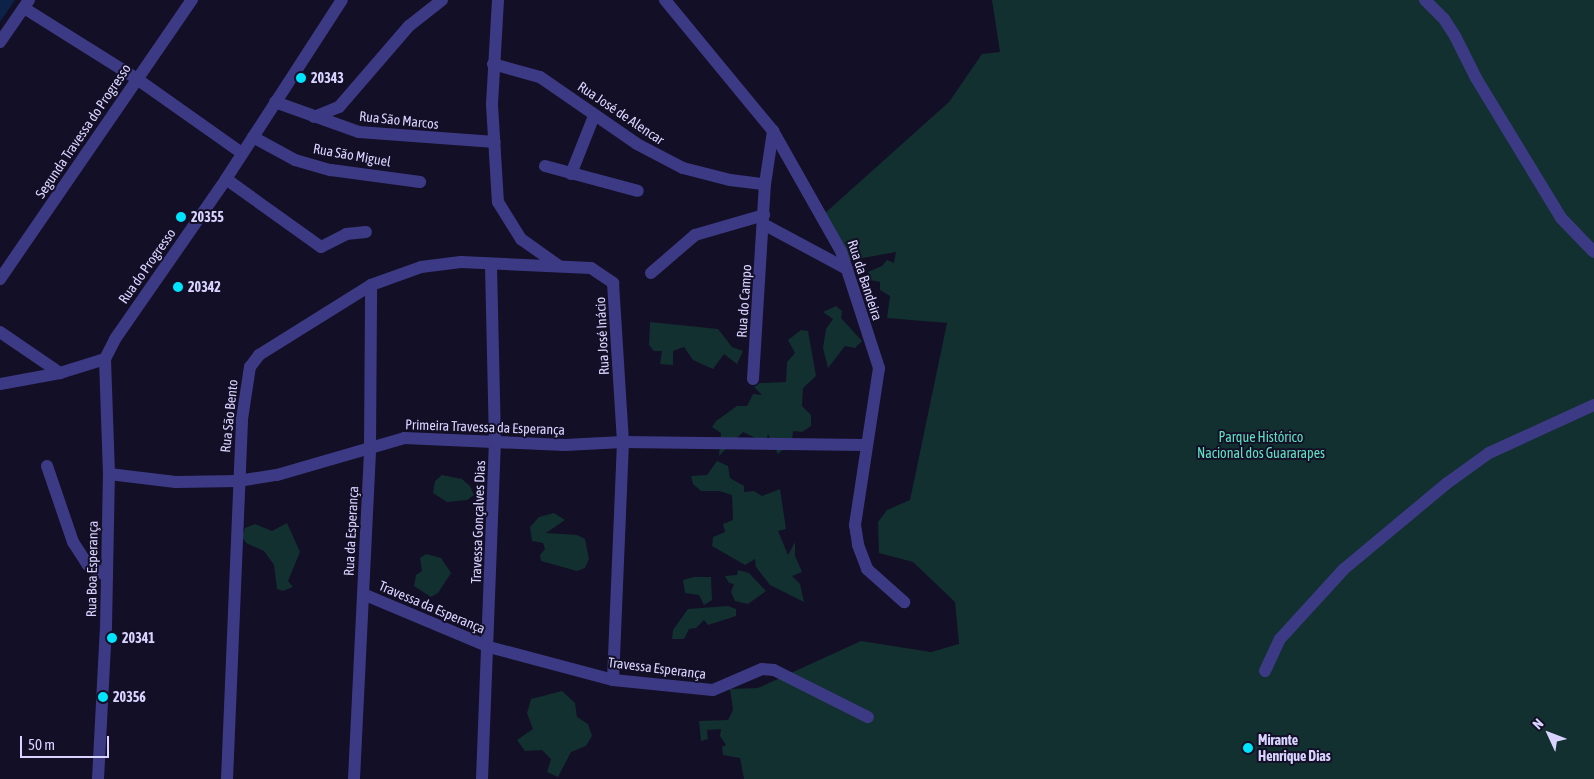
<!DOCTYPE html>
<html>
<head>
<meta charset="utf-8">
<style>
  body { margin:0 }
  #map { position:relative; width:1594px; height:779px; overflow:hidden; background:#130f26; font-family:"Asap Condensed",sans-serif }
  div>[style] { position:absolute }
  [style*='--x'] { left:calc(var(--x)*1px); top:calc(var(--y)*1px); width:calc(var(--w)*1px); rotate:calc(var(--a)*1deg) }
  .green>* { inset:0; background:#12302f }
  .water>* { inset:0; background:#0c2248 }
  .minor>* { height:12px; margin:-6px; padding:0 6px; transform-origin:6px; border-radius:6px; background:#3d3a85 }
  .tertiary>* { height:12px; margin:-6px; padding:0 6px; transform-origin:6px; border-radius:6px; background:#3d3a85 }
  .dots>* { width:14px; height:14px; translate:-50% -50%; box-sizing:border-box; border:2px solid #130f26; border-radius:50% }
  span { translate:-50% -50%; white-space:nowrap; text-align:center; line-height:1.15; -webkit-text-stroke:4px #130f26; paint-order:stroke }
  .poi-label { font-size:14px; color:#d9d4ff; font-weight:700 }
  .left { translate:0 -50%; text-align:left }
  .street-label { font-size:14px; color:#d9d4ff }
  .park-label { font-size:14px; color:#5fe0c0 }
  .north { position:absolute; left:1524px; top:709px; width:50px; height:50px; -webkit-text-stroke:4px #130f26; paint-order:stroke; rotate:313deg; font-size:14px; font-weight:700; line-height:20px; text-align:center; color:#d9d4ff }
  .north::after { content:''; display:block; margin:auto; width:18px; height:22px; background:#d9d4ff; clip-path:polygon(50% 0,100% 100%,50% 72%,0 100%) }
  .scale { position:absolute; left:20px; top:736px; width:89px; height:22px; box-sizing:border-box; border:2px solid #d9d4ff; border-top:0; padding-left:6px; font-size:15px; line-height:18px; white-space:nowrap; color:#d9d4ff; -webkit-text-stroke:4px #130f26; paint-order:stroke }
</style>
</head>
<body>
<div id="map">
  <div class="green">
    <div style="clip-path:polygon(992px 0,1594px 0,1594px 779px,744px 779px,740px 758px,723px 755px,722px 747px,726px 745px,720px 736px,721px 729px,707px 730px,708px 739px,701px 741px,699px 721px,728px 720px,733px 710px,730px 689px,758px 688px,861px 641px,931px 652px,959px 644px,955px 602px,913px 562px,879px 553px,878px 522px,887px 510px,910px 500px,947px 323px,887px 318px,890px 296px,880px 290px,880px 282px,870px 280px,868px 272px,882px 266px,887px 260px,894px 263px,896px 252px,846px 261px,824px 214px,949px 102px,982px 54px,1000px 52px)"></div>
    <div style="clip-path:polygon(836px 306px,842px 311px,841px 318px,862px 341px,855px 348px,845px 346px,828px 368px,823px 348px,826px 329px,833px 319px,823px 312px)"></div>
    <div style="clip-path:polygon(650px 322px,718px 329px,732px 347px,743px 351px,737px 364px,724px 354px,713px 369px,693px 360px,684px 347px,673px 351px,673px 365px,660px 364px,662px 351px,654px 351px,649px 345px)"></div>
    <div style="clip-path:polygon(801px 330px,808px 331px,816px 376px,803px 388px,802px 406px,811px 415px,811px 426px,802px 432px,793px 431px,792px 442px,778px 454px,768px 434px,766px 443px,743px 432px,719px 456px,721px 433px,712px 427px,716px 421px,737px 406px,747px 406px,753px 394px,762px 395px,754px 387px,760px 383px,786px 382px,787px 362px,795px 353px,788px 340px)"></div>
    <div style="clip-path:polygon(717px 461px,728px 466px,730px 478px,744px 486px,744px 492px,754px 491px,762px 496px,780px 489px,786px 529px,778px 531px,788px 555px,795px 542px,795px 556px,802px 572px,792px 576px,800px 584px,804px 602px,770px 585px,756px 567px,755px 559px,745px 565px,712px 546px,713px 537px,725px 532px,723px 524px,733px 520px,732px 495px,719px 491px,701px 491px,693px 484px,691px 476px,707px 475px)"></div>
    <div style="clip-path:polygon(442px 475px,462px 479px,470px 486px,474px 495px,467px 500px,447px 502px,433px 493px,435px 481px)"></div>
    <div style="clip-path:polygon(554px 513px,565px 520px,546px 533px,577px 535px,585px 539px,589px 559px,585px 568px,577px 571px,541px 561px,540px 555px,545px 549px,543px 543px,532px 541px,530px 527px,539px 517px)"></div>
    <div style="clip-path:polygon(287px 523px,300px 552px,288px 581px,293px 587px,283px 591px,277px 589px,274px 565px,264px 551px,246px 543px,242px 537px,245px 528px,255px 524px,272px 531px)"></div>
    <div style="clip-path:polygon(426px 554px,441px 558px,451px 573px,438px 593px,431px 597px,414px 586px,416px 575px,422px 571px,420px 558px)"></div>
    <div style="clip-path:polygon(738px 570px,749px 573px,766px 591px,748px 604px,735px 601px,731px 592px,734px 584px,729px 583px,725px 576px,737px 575px)"></div>
    <div style="clip-path:polygon(694px 577px,711px 577px,712px 600px,704px 605px,699px 595px,685px 593px,683px 580px)"></div>
    <div style="clip-path:polygon(728px 606px,736px 609px,736px 616px,708px 625px,704px 620px,696px 628px,689px 629px,684px 639px,672px 639px,673px 630px,688px 609px)"></div>
    <div style="clip-path:polygon(562px 691px,575px 703px,577px 717px,588px 724px,592px 736px,586px 746px,571px 752px,558px 777px,547px 772px,551px 759px,542px 750px,525px 751px,517px 740px,533px 729px,527px 713px,531px 699px)"></div>
  </div>
  <div class="water">
    <div style="clip-path:polygon(0 0,15px 0,0 22px)"></div>
  </div>
  <div class="minor">
    <div style="--x:498;--y:0;--w:105;--a:93.3"></div>
    <div style="--x:492;--y:105;--w:97;--a:86.5"></div>
    <div style="--x:498;--y:202;--w:44;--a:58.1"></div>
    <div style="--x:521;--y:239;--w:47;--a:35.4"></div>
    <div style="--x:665;--y:0;--w:170;--a:50.5"></div>
    <div style="--x:773;--y:131;--w:138;--a:60.5"></div>
    <div style="--x:841;--y:251;--w:123;--a:72"></div>
    <div style="--x:879;--y:368;--w:159;--a:98.7"></div>
    <div style="--x:855;--y:525;--w:20;--a:81"></div>
    <div style="--x:858;--y:545;--w:26;--a:69"></div>
    <div style="--x:867;--y:569;--w:50;--a:41.7"></div>
    <div style="--x:1425;--y:0;--w:27;--a:45"></div>
    <div style="--x:1444;--y:19;--w:20;--a:57"></div>
    <div style="--x:1455;--y:36;--w:47;--a:63.4"></div>
    <div style="--x:1476;--y:78;--w:164;--a:58.7"></div>
    <div style="--x:1561;--y:218;--w:47;--a:45.9"></div>
    <div style="--x:24;--y:8;--w:133;--a:32.1"></div>
    <div style="--x:137;--y:79;--w:128;--a:35.2"></div>
    <div style="--x:493;--y:64;--w:49;--a:15.5"></div>
    <div style="--x:540;--y:77;--w:118;--a:34.6"></div>
    <div style="--x:637;--y:144;--w:52;--a:27.6"></div>
    <div style="--x:683;--y:168;--w:49;--a:14.3"></div>
    <div style="--x:730;--y:180;--w:35;--a:7"></div>
    <div style="--x:275;--y:102;--w:89;--a:19.7"></div>
    <div style="--x:359;--y:132;--w:136;--a:4.2"></div>
    <div style="--x:314;--y:117;--w:27;--a:-22"></div>
    <div style="--x:339;--y:107;--w:107;--a:-49.2"></div>
    <div style="--x:409;--y:26;--w:42;--a:-38.2"></div>
    <div style="--x:253;--y:137;--w:48;--a:28.7"></div>
    <div style="--x:295;--y:160;--w:37;--a:16"></div>
    <div style="--x:331;--y:170;--w:90;--a:7.7"></div>
    <div style="--x:545;--y:166;--w:96;--a:15"></div>
    <div style="--x:571;--y:174;--w:62;--a:-68.4"></div>
    <div style="--x:226;--y:179;--w:117;--a:35.6"></div>
    <div style="--x:321;--y:247;--w:28;--a:-27"></div>
    <div style="--x:346;--y:234;--w:20;--a:-6"></div>
    <div style="--x:765;--y:225;--w:93;--a:28.2"></div>
    <div style="--x:651;--y:273;--w:58;--a:-40.8"></div>
    <div style="--x:695;--y:235;--w:72;--a:-16.2"></div>
    <div style="--x:0;--y:279;--w:339;--a:-55.5"></div>
    <div style="--x:0;--y:332;--w:73;--a:34.3"></div>
    <div style="--x:753;--y:379;--w:195;--a:-86.5"></div>
    <div style="--x:765;--y:184;--w:54;--a:-81.4"></div>
    <div style="--x:0;--y:384;--w:61;--a:-10.4"></div>
    <div style="--x:60;--y:373;--w:47;--a:-17.3"></div>
    <div style="--x:47;--y:466;--w:80;--a:71.1"></div>
    <div style="--x:73;--y:542;--w:27;--a:57"></div>
    <div style="--x:88;--y:565;--w:22;--a:30"></div>
    <div style="--x:109;--y:474;--w:67;--a:6.8"></div>
    <div style="--x:176;--y:482;--w:62;--a:-0.9"></div>
    <div style="--x:238;--y:481;--w:39;--a:-9"></div>
    <div style="--x:277;--y:475;--w:132;--a:-16.2"></div>
    <div style="--x:404;--y:438;--w:161;--a:2.5"></div>
    <div style="--x:565;--y:445;--w:58;--a:-3"></div>
    <div style="--x:623;--y:442;--w:243;--a:0.7"></div>
    <div style="--x:363;--y:594;--w:137;--a:22.8"></div>
    <div style="--x:489;--y:647;--w:128;--a:14.9"></div>
    <div style="--x:613;--y:680;--w:100;--a:5.7"></div>
    <div style="--x:713;--y:690;--w:53;--a:-23.2"></div>
    <div style="--x:762;--y:669;--w:12;--a:5"></div>
    <div style="--x:774;--y:670;--w:105;--a:26.6"></div>
    <div style="--x:1265;--y:671;--w:35;--a:-65"></div>
    <div style="--x:1280;--y:639;--w:95;--a:-47.6"></div>
    <div style="--x:1344;--y:569;--w:133;--a:-39.8"></div>
    <div style="--x:1446;--y:484;--w:53;--a:-35.8"></div>
    <div style="--x:1489;--y:453;--w:115;--a:-24.6"></div>
    <div style="--x:227;--y:779;--w:360;--a:-87.6"></div>
    <div style="--x:242;--y:419;--w:53;--a:-81.3"></div>
    <div style="--x:250;--y:367;--w:15;--a:-53"></div>
    <div style="--x:259;--y:355;--w:132;--a:-32"></div>
    <div style="--x:371;--y:285;--w:53;--a:-19.8"></div>
    <div style="--x:421;--y:267;--w:40;--a:-7.1"></div>
    <div style="--x:461;--y:262;--w:130;--a:2.6"></div>
    <div style="--x:591;--y:268;--w:27;--a:34"></div>
    <div style="--x:613;--y:283;--w:159;--a:86.4"></div>
    <div style="--x:623;--y:442;--w:238;--a:92.4"></div>
    <div style="--x:354;--y:779;--w:333;--a:-87.2"></div>
    <div style="--x:370;--y:446;--w:161;--a:-89.6"></div>
    <div style="--x:482;--y:779;--w:337;--a:-87.8"></div>
    <div style="--x:495;--y:442;--w:177;--a:-91.3"></div>
  </div>
  <div class="tertiary">
    <div style="--x:0;--y:42;--w:51;--a:-55.4"></div>
    <div style="--x:98;--y:779;--w:152;--a:-87"></div>
    <div style="--x:106;--y:627;--w:153;--a:-88.9"></div>
    <div style="--x:109;--y:474;--w:115;--a:-92"></div>
    <div style="--x:105;--y:359;--w:22;--a:-63"></div>
    <div style="--x:115;--y:339;--w:195;--a:-55.2"></div>
    <div style="--x:226;--y:179;--w:213;--a:-57.1"></div>
  </div>
  <div class="dots">
    <div style="left:301px;top:78px;background:#00e5ff"></div>
    <div style="left:181px;top:217px;background:#00e5ff"></div>
    <div style="left:178px;top:287px;background:#00e5ff"></div>
    <div style="left:112px;top:638px;background:#00e5ff"></div>
    <div style="left:103px;top:697px;background:#00e5ff"></div>
    <div style="left:1248px;top:748px;background:#00e5ff"></div>
  </div>
  <div class="poi-label">
    <span class="left" style="left:311px;top:78px">20343</span>
    <span class="left" style="left:191px;top:217px">20355</span>
    <span class="left" style="left:188px;top:287px">20342</span>
    <span class="left" style="left:122px;top:638px">20341</span>
    <span class="left" style="left:113px;top:697px">20356</span>
    <span class="left" style="left:1258px;top:748px">Mirante<br>Henrique Dias</span>
  </div>
  <div class="street-label">
    <span style="left:621px;top:113px;rotate:34deg">Rua José de Alencar</span>
    <span style="left:399px;top:120px;rotate:6deg">Rua São Marcos</span>
    <span style="left:83px;top:131px;rotate:-56deg">Segunda Travessa do Progresso</span>
    <span style="left:352px;top:155px;rotate:10deg">Rua São Miguel</span>
    <span style="left:147px;top:266px;rotate:-55deg">Rua do Progresso</span>
    <span style="left:865px;top:280px;rotate:72deg">Rua da Bandeira</span>
    <span style="left:744px;top:301px;rotate:-86deg">Rua do Campo</span>
    <span style="left:602px;top:336px;rotate:-93deg">Rua José Inácio</span>
    <span style="left:229px;top:416px;rotate:-84deg">Rua São Bento</span>
    <span style="left:485px;top:427px;rotate:2deg">Primeira Travessa da Esperança</span>
    <span style="left:478px;top:522px;rotate:-88deg">Travessa Gonçalves Dias</span>
    <span style="left:351px;top:531px;rotate:-87deg">Rua da Esperança</span>
    <span style="left:92px;top:569px;rotate:-89deg">Rua Boa Esperança</span>
    <span style="left:432px;top:607px;rotate:23deg">Travessa da Esperança</span>
    <span style="left:657px;top:668px;rotate:7deg">Travessa Esperança</span>
  </div>
  <div class="park-label">
    <span style="left:1261px;top:445px">Parque Histórico<br>Nacional dos Guararapes</span>
  </div>
  <div class="north">N</div>
  <div class="scale">50 m</div>
</div>
</body>
</html>
